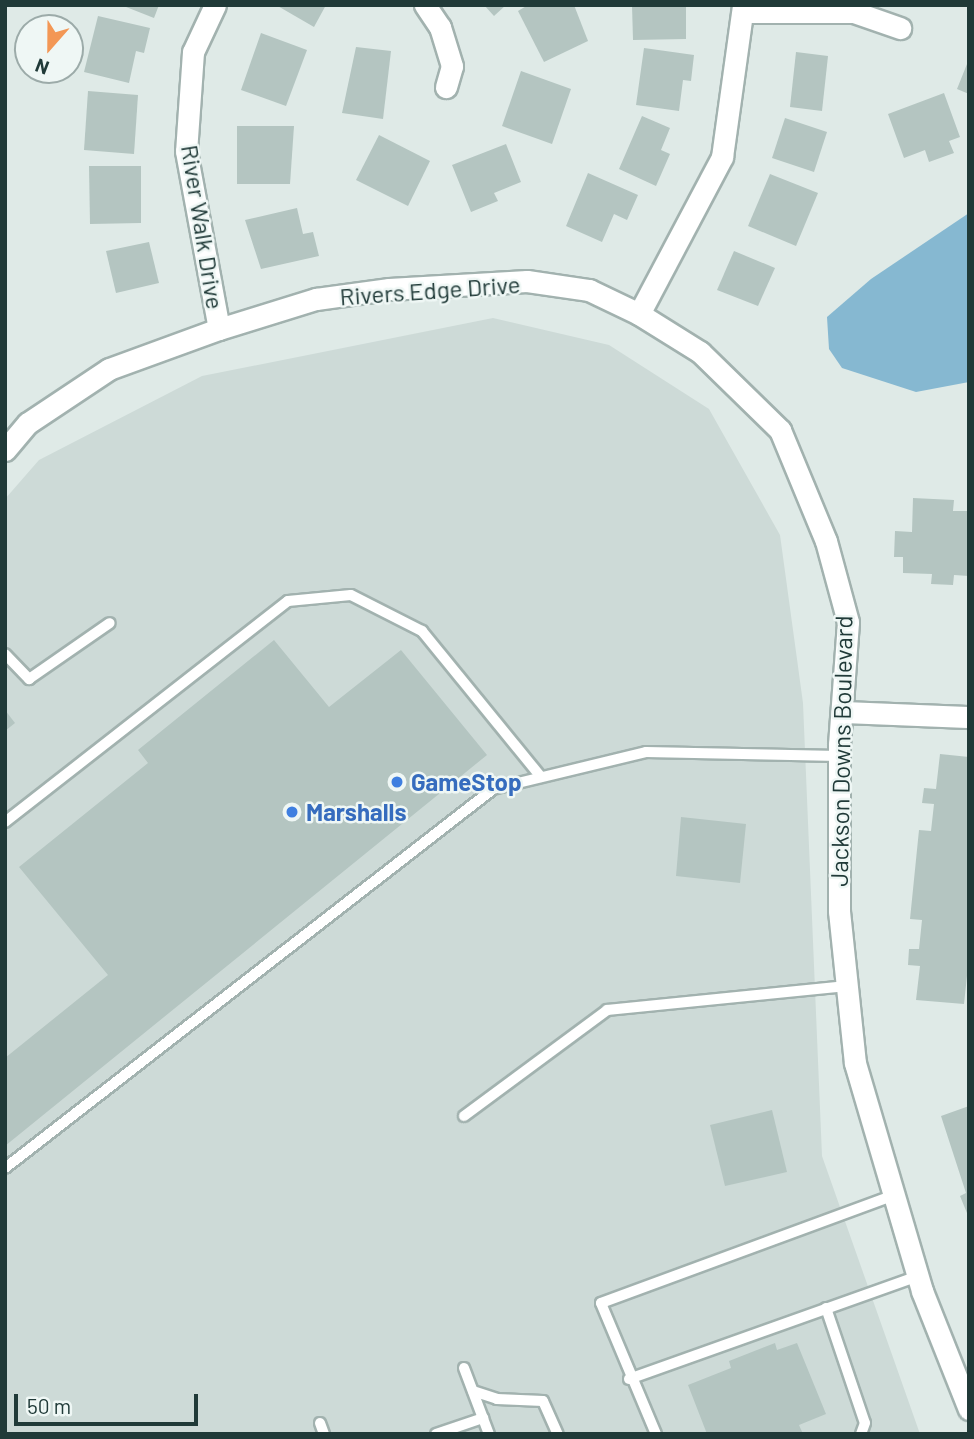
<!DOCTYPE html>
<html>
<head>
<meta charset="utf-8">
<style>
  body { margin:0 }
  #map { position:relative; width:974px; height:1439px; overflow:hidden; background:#dfeae7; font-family:Barlow,sans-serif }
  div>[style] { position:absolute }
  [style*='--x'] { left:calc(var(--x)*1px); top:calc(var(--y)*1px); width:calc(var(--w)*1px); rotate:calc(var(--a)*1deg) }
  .built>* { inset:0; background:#cddad7 }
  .water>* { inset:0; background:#86b8d1 }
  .building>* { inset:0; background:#b4c5c1 }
  .roads { filter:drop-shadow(2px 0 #a2b2af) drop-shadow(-2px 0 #a2b2af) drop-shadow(0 2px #a2b2af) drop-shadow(0 -2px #a2b2af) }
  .lane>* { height:10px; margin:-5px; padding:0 5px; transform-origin:5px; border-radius:5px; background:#fff }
  .street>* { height:21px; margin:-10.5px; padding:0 10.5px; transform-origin:10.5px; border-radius:10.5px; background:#fff }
  .dots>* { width:19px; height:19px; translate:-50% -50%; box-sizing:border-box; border:4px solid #eff7f5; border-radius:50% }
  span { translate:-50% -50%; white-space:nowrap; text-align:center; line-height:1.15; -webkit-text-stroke:5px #eff7f5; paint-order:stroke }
  .street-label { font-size:24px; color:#203a38 }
  .shop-label { font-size:24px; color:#366cbe; font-weight:700 }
  .left { translate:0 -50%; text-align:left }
  .frame { position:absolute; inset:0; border:7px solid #203a38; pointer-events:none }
  .north { position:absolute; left:14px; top:14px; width:70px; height:70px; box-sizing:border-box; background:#eff7f5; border:2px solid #9caba9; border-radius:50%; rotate:201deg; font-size:19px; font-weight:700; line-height:28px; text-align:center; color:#203a38 }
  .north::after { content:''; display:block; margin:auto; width:24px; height:32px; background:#f39755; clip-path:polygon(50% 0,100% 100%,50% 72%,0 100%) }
  .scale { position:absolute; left:14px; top:1394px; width:184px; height:32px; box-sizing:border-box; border:4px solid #203a38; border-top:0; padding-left:9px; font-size:21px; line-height:24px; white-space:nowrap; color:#203a38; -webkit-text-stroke:5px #eff7f5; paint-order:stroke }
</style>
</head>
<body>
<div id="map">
  <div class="built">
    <div style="clip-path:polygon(493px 318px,609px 345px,709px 409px,780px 535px,803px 703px,822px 1156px,920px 1434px,5px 1434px,5px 499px,39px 460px,202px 376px)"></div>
  </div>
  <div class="water">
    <div style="clip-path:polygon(969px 213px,969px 382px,916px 392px,842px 368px,829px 349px,827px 317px,871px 279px)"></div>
  </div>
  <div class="building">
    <div style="clip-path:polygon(121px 5px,159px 5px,154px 18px)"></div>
    <div style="clip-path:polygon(276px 5px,326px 5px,314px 27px)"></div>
    <div style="clip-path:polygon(484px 5px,506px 5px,494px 16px)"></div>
    <div style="clip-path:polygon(528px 5px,574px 5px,588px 41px,544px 62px,518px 11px)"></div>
    <div style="clip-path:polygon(632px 5px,686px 5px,686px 39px,633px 40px)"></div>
    <div style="clip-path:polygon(98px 16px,150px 28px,144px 53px,136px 51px,129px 83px,84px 72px)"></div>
    <div style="clip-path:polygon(261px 33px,307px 50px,286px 106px,241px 90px)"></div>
    <div style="clip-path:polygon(356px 47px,391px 51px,383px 119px,342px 113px)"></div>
    <div style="clip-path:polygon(644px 48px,694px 55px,691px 81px,683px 80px,679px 111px,636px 105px)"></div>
    <div style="clip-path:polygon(796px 52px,828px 56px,822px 111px,790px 107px)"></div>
    <div style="clip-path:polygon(969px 59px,969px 94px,957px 89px)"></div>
    <div style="clip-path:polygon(521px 71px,571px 89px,552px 144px,502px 126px)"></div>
    <div style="clip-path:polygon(88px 91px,138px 95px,134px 154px,84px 150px)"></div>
    <div style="clip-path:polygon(944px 93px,960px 137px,949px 141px,954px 153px,929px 162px,925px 150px,904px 158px,888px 114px)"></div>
    <div style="clip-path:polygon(642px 116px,670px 128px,661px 150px,670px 154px,656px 186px,619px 169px)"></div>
    <div style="clip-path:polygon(785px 118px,827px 132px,814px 172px,772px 158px)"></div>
    <div style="clip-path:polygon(237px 126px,294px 126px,290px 184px,237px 184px)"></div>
    <div style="clip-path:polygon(379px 135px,430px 161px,408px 206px,356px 180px)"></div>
    <div style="clip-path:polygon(506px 144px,521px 182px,494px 193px,498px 201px,471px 212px,452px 165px)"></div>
    <div style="clip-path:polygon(89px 166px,141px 166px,141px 223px,90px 224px)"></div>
    <div style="clip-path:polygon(588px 173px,638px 195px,627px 220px,614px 214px,602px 242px,566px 226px)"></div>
    <div style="clip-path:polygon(770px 174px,818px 193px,796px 246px,748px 226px)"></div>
    <div style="clip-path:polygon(297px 208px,303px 234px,313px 232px,319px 256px,261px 269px,245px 220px)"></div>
    <div style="clip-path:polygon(149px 242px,159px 283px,116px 293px,106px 251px)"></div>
    <div style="clip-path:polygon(734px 251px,775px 268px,758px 306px,717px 290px)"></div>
    <div style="clip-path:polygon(913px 498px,954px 500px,953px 511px,969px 511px,969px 576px,954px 575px,953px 585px,931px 584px,932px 574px,903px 573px,903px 557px,894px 557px,895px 531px,912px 532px)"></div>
    <div style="clip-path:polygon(274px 640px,329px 707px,401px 650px,487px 755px,5px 1146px,5px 1058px,108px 975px,19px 867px,148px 763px,138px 750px)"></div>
    <div style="clip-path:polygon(5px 710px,15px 723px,5px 731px)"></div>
    <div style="clip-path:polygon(940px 754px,969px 757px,969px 957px,964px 1004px,916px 1000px,920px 966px,908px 965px,909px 949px,919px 949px,922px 920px,910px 919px,919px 830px,931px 831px,934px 804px,922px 803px,924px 788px,936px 789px)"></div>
    <div style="clip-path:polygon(681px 817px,746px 824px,740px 883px,676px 876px)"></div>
    <div style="clip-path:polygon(969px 1106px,969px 1218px,960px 1196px,966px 1193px,941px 1116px)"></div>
    <div style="clip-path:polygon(772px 1110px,787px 1172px,725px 1186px,710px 1125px)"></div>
    <div style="clip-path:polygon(775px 1343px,777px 1350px,797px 1343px,826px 1414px,799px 1425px,803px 1434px,707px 1434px,688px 1385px,731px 1368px,729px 1361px)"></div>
  </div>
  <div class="roads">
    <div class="lane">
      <div style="--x:5;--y:654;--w:35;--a:46"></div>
      <div style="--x:29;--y:679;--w:98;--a:-34.7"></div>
      <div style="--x:5;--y:822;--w:359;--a:-38"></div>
      <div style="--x:288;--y:601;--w:63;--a:-5.4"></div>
      <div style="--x:351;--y:595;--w:80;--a:26.9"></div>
      <div style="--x:422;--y:631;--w:188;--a:50.8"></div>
      <div style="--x:464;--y:1116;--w:178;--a:-36.5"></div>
      <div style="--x:607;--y:1010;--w:241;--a:-5.7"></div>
      <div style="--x:5;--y:1168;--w:618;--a:-37.83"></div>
      <div style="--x:493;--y:789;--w:157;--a:-13.6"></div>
      <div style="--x:646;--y:752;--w:193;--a:1.2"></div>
      <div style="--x:826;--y:1308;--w:121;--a:71.3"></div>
      <div style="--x:865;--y:1423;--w:12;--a:110"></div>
      <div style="--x:464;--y:1368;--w:71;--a:69.3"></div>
      <div style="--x:629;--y:1379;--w:307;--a:-19.6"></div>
      <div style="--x:473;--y:1391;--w:25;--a:18"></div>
      <div style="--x:497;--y:1399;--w:46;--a:2.5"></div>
      <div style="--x:543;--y:1401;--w:36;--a:66"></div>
      <div style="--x:320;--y:1423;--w:12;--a:70"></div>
      <div style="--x:436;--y:1434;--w:50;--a:-18.8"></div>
      <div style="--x:656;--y:1434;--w:142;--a:-112.8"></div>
      <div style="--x:601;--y:1303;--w:312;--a:-20.2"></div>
    </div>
    <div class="street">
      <div style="--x:215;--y:5;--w:52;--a:115.1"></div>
      <div style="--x:193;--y:52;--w:99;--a:94"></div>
      <div style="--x:186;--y:151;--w:181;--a:79.5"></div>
      <div style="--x:425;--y:5;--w:27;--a:56"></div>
      <div style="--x:440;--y:27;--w:41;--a:72.9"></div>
      <div style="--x:452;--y:66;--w:22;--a:106"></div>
      <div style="--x:743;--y:12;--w:111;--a:0"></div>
      <div style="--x:854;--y:12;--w:49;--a:19.2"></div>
      <div style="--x:639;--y:314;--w:178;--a:-62.1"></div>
      <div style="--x:722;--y:157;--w:153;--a:-82.1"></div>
      <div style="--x:5;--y:450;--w:35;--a:-50"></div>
      <div style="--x:28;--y:423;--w:97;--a:-33.7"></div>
      <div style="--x:109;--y:369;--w:117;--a:-20"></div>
      <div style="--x:219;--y:329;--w:102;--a:-17.2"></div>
      <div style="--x:316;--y:299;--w:74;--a:-7.8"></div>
      <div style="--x:389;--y:289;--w:138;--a:-3.3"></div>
      <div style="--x:527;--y:281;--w:63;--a:8.3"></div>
      <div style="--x:589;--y:290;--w:55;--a:25.6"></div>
      <div style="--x:639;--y:314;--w:72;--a:31.9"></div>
      <div style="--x:700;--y:352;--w:112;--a:44.3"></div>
      <div style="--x:780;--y:430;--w:120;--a:67.5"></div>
      <div style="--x:826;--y:541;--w:84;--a:74.8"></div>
      <div style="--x:848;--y:622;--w:122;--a:94.2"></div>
      <div style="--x:839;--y:744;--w:167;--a:90"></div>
      <div style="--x:839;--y:911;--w:153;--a:84"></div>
      <div style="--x:855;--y:1063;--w:238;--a:73.6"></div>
      <div style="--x:922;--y:1291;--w:127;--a:68.3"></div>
      <div style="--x:842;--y:712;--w:127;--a:2.3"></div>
    </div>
  </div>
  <div class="dots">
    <div style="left:397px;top:782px;background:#3f7fe0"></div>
    <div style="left:292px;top:812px;background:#3f7fe0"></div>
  </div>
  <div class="street-label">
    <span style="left:203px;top:227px;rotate:81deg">River Walk Drive</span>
    <span style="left:430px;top:290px;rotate:-4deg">Rivers Edge Drive</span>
    <span style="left:841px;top:751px;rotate:-89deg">Jackson Downs Boulevard</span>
  </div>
  <div class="shop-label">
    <span class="left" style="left:411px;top:782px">GameStop</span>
    <span class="left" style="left:306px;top:812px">Marshalls</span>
  </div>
  <div class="frame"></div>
  <div class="north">N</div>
  <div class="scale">50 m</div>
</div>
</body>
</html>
